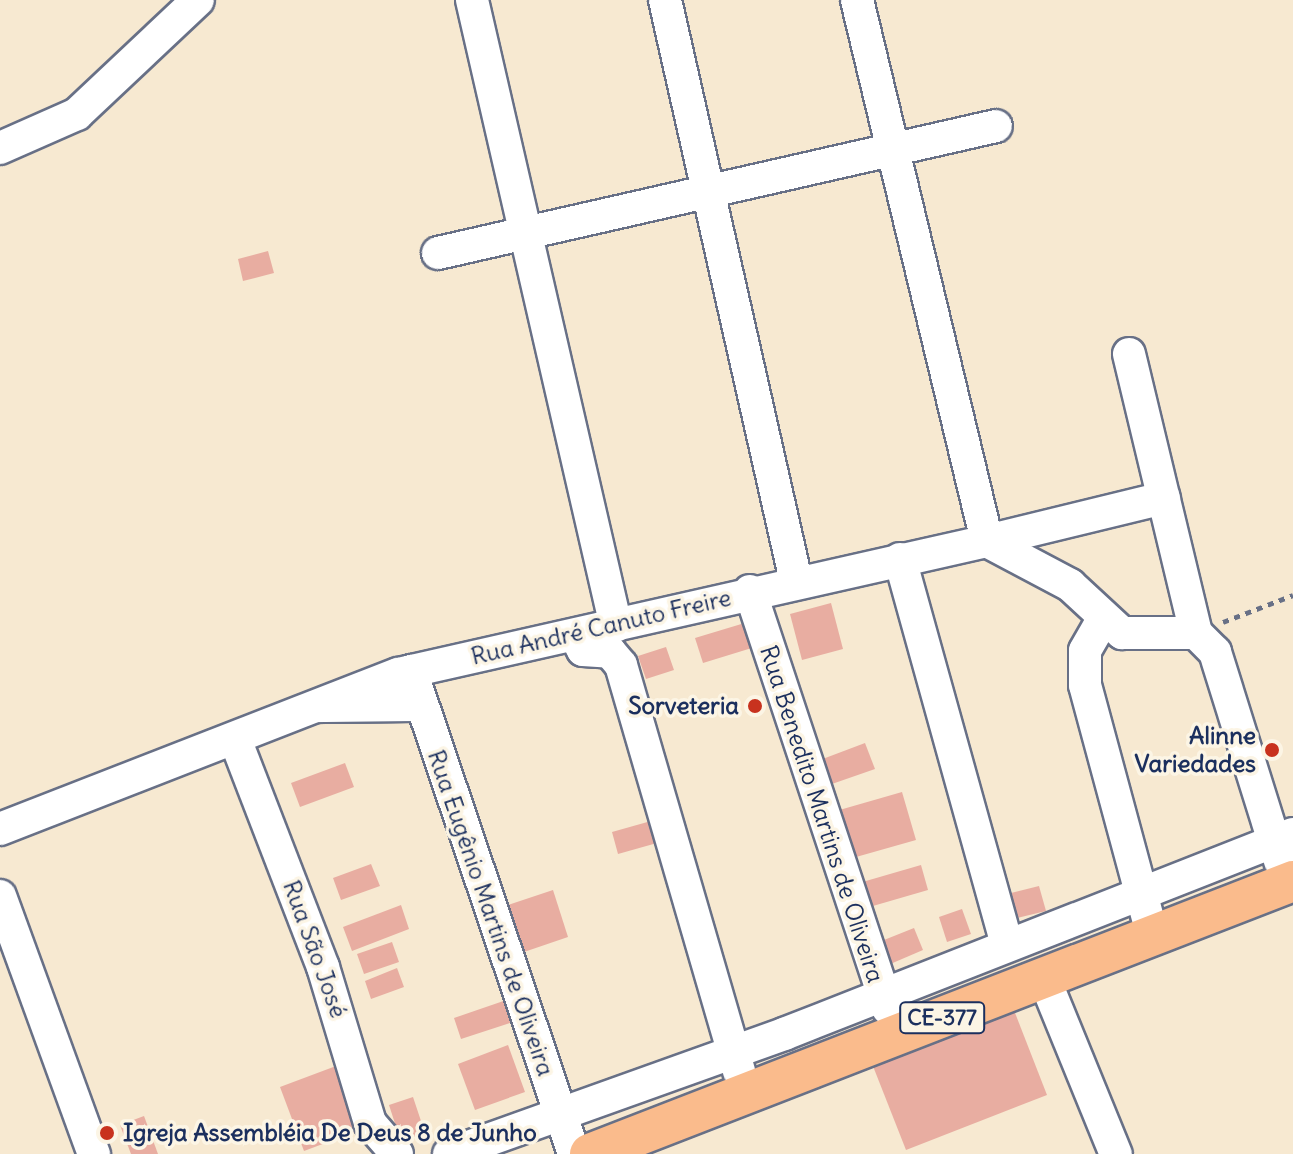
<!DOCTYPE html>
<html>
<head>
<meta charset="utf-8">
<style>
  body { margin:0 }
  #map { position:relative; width:1293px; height:1154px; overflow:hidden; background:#f7e9d1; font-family:Delius,sans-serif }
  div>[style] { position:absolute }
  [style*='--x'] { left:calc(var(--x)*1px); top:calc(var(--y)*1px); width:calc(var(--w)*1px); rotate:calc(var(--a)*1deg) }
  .building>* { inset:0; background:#e8ada1 }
  .path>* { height:5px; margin-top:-2.5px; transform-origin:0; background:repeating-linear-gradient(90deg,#687086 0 6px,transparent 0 12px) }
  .roads { filter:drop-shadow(2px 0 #687086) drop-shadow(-2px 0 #687086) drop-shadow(0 2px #687086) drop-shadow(0 -2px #687086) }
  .minor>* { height:32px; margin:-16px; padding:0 16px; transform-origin:16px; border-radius:16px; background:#fff }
  .major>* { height:40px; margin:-20px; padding:0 20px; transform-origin:20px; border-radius:20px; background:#fabb8c }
  .dots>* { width:22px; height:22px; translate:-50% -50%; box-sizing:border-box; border:4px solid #fcf5e5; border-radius:50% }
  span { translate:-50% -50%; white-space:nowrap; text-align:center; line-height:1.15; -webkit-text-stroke:7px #fcf5e5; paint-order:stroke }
  .shield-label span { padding:2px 6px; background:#fcf5e5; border:2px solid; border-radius:6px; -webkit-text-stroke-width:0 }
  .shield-label { font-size:22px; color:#1b2f5e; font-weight:700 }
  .street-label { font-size:24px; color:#1b2f5e }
  .poi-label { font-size:24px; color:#1b2f5e; font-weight:700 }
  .right { translate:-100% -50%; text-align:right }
  .left { translate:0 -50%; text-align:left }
</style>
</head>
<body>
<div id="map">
  <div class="building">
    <div style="clip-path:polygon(268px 251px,274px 273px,243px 281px,238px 259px)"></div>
    <div style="clip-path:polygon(831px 603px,843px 649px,802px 660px,790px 614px)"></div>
    <div style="clip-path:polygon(748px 622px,755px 647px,703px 663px,695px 638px)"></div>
    <div style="clip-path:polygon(666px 647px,674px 670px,646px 679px,638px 656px)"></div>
    <div style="clip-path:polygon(865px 743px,875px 769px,829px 785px,820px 760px)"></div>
    <div style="clip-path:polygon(345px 763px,354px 787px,300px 807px,291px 783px)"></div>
    <div style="clip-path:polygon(902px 792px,916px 840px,849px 859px,836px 811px)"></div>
    <div style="clip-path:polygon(651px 821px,657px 843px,618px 854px,612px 832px)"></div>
    <div style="clip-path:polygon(371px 864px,380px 886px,341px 900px,333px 878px)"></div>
    <div style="clip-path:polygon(921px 865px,928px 890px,866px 908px,859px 883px)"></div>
    <div style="clip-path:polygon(1039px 886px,1046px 911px,1009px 920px,1003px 895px)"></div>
    <div style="clip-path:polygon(553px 890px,568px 937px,524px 952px,508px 905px)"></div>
    <div style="clip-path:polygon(401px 905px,409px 929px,352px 951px,343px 927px)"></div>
    <div style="clip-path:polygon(962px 909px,971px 934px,947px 942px,939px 917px)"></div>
    <div style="clip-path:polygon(914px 928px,923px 950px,888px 965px,879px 942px)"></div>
    <div style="clip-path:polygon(392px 942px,399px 962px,364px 974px,357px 954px)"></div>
    <div style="clip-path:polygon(397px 968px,404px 987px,371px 999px,365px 981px)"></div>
    <div style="clip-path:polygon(512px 998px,519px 1020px,461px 1039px,454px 1018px)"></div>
    <div style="clip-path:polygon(1010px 1000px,1047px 1095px,906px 1150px,869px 1056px)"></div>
    <div style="clip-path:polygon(508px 1045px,525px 1092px,475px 1110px,458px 1064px)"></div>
    <div style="clip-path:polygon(344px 1063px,368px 1127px,304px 1151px,280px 1087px)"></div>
    <div style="clip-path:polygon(413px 1097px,425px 1133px,401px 1142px,389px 1105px)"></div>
    <div style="clip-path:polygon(144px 1116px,158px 1154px,131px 1154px,120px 1125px)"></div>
  </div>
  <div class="path">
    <div style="--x:1223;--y:622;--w:75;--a:-21.1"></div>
  </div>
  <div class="roads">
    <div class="minor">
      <div style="--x:472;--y:0;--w:642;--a:77.05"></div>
      <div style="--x:665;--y:0;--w:596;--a:77.29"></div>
      <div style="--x:857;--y:0;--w:556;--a:76.49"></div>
      <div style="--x:987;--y:541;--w:182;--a:-13.7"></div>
      <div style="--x:0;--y:148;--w:84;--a:-23.8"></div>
      <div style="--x:77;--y:114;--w:166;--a:-43.3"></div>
      <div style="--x:438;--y:253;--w:572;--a:-12.82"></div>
      <div style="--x:1129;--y:354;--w:287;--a:76.5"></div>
      <div style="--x:1196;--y:633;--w:27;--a:45"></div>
      <div style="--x:1215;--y:652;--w:219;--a:72.7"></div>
      <div style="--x:900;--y:559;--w:397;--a:74.5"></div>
      <div style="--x:750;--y:591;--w:440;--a:71.7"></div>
      <div style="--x:1102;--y:621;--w:34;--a:120"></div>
      <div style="--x:1085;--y:651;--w:34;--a:90"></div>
      <div style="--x:1085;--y:685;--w:258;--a:74.9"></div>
      <div style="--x:575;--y:635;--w:17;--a:62"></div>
      <div style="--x:583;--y:650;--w:27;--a:4"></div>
      <div style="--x:610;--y:652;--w:17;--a:50"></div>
      <div style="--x:621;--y:665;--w:423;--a:73.8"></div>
      <div style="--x:411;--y:671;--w:510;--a:71.35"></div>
      <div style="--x:319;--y:706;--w:102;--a:-0.6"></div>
      <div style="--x:235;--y:739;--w:244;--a:68.9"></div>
      <div style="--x:323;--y:967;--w:163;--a:73.2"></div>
      <div style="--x:370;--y:1123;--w:41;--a:48.9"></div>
      <div style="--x:0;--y:829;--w:427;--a:-21.3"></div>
      <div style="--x:398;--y:674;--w:604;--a:-12.72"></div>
      <div style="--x:987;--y:541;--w:94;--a:27.9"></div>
      <div style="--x:1070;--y:585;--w:71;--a:42.7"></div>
      <div style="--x:1122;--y:633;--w:74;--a:0"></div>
      <div style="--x:0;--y:896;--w:275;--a:70"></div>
      <div style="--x:1044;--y:978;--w:190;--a:67.8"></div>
      <div style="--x:449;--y:1154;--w:356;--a:-19.7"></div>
      <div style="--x:784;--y:1034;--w:547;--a:-21.45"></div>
    </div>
    <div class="major">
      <div style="--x:590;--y:1154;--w:754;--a:-21.22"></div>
    </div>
  </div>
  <div class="dots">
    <div style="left:755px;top:706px;background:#c8321e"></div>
    <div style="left:1272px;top:750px;background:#c8321e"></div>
    <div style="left:107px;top:1133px;background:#c8321e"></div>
  </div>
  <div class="shield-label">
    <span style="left:942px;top:1018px">CE-377</span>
  </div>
  <div class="street-label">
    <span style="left:601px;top:627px;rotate:-13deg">Rua André Canuto Freire</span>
    <span style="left:822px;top:814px;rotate:72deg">Rua Benedito Martins de Oliveira</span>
    <span style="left:491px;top:913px;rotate:71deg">Rua Eugênio Martins de Oliveira</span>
    <span style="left:315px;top:949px;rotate:70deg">Rua São José</span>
  </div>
  <div class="poi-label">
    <span class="right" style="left:739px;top:706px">Sorveteria</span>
    <span class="right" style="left:1256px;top:750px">Alinne<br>Variedades</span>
    <span class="left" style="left:123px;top:1133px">Igreja Assembléia De Deus 8 de Junho</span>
  </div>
</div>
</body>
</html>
